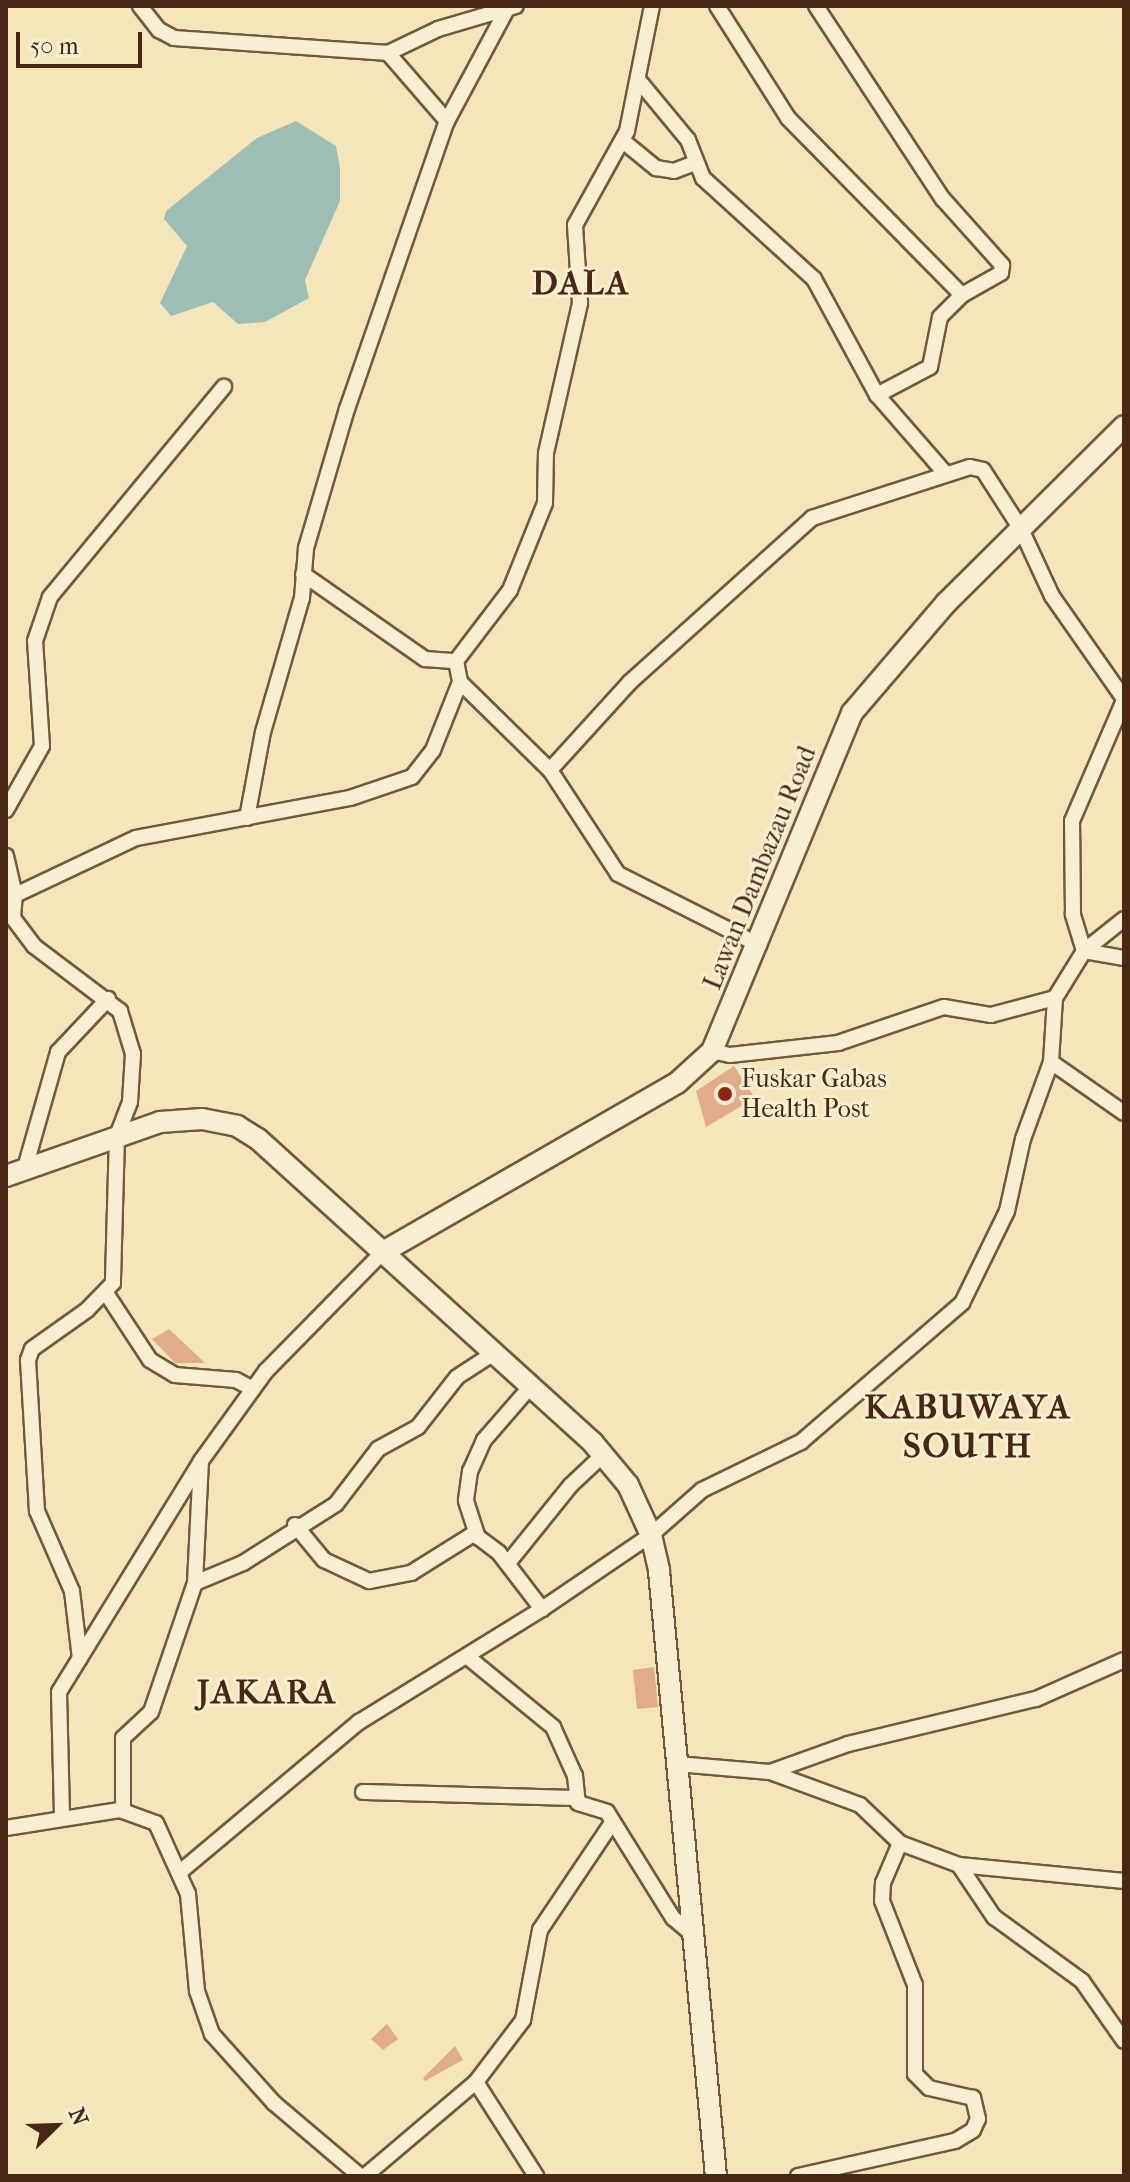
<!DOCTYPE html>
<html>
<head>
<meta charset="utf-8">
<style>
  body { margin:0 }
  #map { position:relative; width:1130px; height:2182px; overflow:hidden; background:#f4e6b9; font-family:"IM FELL French Canon",serif }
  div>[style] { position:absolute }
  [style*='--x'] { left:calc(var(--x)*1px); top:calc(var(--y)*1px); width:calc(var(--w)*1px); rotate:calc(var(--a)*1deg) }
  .water>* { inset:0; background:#9cbeb4 }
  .building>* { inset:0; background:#e0ac89 }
  .roads { filter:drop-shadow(2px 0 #73583e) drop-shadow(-2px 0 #73583e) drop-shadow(0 2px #73583e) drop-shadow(0 -2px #73583e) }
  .street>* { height:14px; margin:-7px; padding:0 7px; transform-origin:7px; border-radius:7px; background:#f8efd2 }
  .secondary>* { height:20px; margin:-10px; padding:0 10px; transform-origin:10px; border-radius:10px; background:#f8efd2 }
  .dots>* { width:22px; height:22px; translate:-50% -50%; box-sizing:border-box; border:4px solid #f8efd2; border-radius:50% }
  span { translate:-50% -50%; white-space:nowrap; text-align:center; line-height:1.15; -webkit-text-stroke:6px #f8efd2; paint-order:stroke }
  .street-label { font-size:26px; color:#482815 }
  .poi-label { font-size:26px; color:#482815 }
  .left { translate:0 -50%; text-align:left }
  .district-label { font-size:34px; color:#482815; font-weight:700; letter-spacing:2px }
  .frame { position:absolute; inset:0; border:8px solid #482815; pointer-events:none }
  .north { position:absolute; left:16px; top:2086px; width:80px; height:80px; -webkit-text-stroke:6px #f8efd2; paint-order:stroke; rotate:67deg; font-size:22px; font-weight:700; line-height:32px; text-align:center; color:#482815 }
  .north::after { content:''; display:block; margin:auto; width:28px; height:36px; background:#482815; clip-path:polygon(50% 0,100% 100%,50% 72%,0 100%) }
  .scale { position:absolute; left:16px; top:32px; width:126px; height:36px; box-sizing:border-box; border:4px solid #482815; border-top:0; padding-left:10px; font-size:24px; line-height:28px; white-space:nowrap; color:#482815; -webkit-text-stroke:6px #f8efd2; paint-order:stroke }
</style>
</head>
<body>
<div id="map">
  <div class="water">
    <div style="clip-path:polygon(296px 121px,336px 146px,340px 168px,340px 201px,305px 280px,309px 298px,265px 322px,238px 324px,213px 302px,171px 316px,160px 303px,187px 246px,164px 219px,166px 211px,257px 138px)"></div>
  </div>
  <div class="building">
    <div style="clip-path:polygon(734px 1066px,755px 1098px,706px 1127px,696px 1091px)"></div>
    <div style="clip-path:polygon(169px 1329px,205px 1363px,175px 1363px,152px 1339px)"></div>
    <div style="clip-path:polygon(654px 1667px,658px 1707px,637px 1709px,633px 1670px)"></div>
    <div style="clip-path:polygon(387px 2024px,398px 2039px,383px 2050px,371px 2039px)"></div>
    <div style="clip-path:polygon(455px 2046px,463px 2060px,425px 2081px,423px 2078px)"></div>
  </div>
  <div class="roads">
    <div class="street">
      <div style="--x:140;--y:6;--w:31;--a:52"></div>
      <div style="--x:159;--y:30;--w:17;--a:28"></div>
      <div style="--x:174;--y:38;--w:215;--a:4"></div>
      <div style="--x:388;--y:53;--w:55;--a:-25.6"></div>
      <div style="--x:438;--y:29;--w:81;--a:-16.4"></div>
      <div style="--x:717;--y:6;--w:133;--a:57.6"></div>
      <div style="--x:788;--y:118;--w:248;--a:45.5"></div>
      <div style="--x:816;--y:6;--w:231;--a:56.7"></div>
      <div style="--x:943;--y:199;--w:89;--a:48.2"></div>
      <div style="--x:1002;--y:265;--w:8;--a:97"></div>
      <div style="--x:1001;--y:273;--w:45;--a:150.6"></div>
      <div style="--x:962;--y:295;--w:31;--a:135"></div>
      <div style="--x:940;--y:317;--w:51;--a:101.3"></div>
      <div style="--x:930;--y:367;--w:60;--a:152.2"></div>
      <div style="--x:388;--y:53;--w:90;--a:49.1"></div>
      <div style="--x:640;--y:82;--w:75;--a:50.4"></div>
      <div style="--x:688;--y:140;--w:41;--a:68.5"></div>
      <div style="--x:703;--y:178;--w:150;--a:42.3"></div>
      <div style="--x:814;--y:279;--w:132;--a:61.5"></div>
      <div style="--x:877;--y:395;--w:105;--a:48.9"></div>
      <div style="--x:623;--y:141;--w:43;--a:39.3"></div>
      <div style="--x:656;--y:168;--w:18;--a:9"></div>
      <div style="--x:674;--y:171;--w:22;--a:-21"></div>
      <div style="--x:303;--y:574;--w:149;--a:34.9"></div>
      <div style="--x:425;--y:659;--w:31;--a:4"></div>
      <div style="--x:456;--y:661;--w:21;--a:79"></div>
      <div style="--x:460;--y:682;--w:126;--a:44.4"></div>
      <div style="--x:550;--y:770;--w:124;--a:56.8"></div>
      <div style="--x:618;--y:874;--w:158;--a:26.7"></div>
      <div style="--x:456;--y:661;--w:89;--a:-52.7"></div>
      <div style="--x:510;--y:590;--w:94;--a:-68.1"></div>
      <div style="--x:545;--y:503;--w:50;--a:-88.9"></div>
      <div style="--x:546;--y:453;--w:154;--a:-77.2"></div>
      <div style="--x:580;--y:303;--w:78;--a:-93.7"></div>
      <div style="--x:575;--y:225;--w:107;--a:-61"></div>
      <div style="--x:627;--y:131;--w:127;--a:-78.7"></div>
      <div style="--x:550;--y:770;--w:119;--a:-47.7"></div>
      <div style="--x:630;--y:682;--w:245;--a:-42"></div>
      <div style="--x:812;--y:518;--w:166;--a:-17.9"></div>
      <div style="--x:970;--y:467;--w:13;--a:13"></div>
      <div style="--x:983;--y:470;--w:70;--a:57.2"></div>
      <div style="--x:1021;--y:529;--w:74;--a:65.2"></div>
      <div style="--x:1052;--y:596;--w:126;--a:55"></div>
      <div style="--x:6;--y:810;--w:73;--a:-60.6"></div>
      <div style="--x:42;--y:746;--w:105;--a:-93.8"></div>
      <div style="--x:35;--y:641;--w:46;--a:-71.2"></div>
      <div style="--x:50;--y:597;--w:273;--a:-50.4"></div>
      <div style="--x:247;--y:818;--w:87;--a:-79.5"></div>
      <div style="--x:263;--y:732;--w:140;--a:-73.8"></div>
      <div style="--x:302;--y:598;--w:50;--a:-85.4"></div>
      <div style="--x:306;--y:548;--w:145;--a:-73.6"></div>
      <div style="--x:347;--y:409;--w:305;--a:-70.9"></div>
      <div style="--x:447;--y:121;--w:123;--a:-61.8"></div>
      <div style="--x:6;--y:856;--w:39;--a:77"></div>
      <div style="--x:15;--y:894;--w:24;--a:95"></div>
      <div style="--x:13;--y:918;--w:35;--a:53"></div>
      <div style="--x:34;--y:946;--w:108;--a:37.1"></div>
      <div style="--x:120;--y:1011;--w:45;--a:73.2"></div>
      <div style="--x:133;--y:1054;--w:48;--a:93.6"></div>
      <div style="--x:130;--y:1102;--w:36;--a:111"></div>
      <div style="--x:117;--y:1136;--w:147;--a:91.6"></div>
      <div style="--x:113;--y:1283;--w:37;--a:134"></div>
      <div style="--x:87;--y:1310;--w:67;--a:144.7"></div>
      <div style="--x:32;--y:1349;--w:12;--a:110"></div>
      <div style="--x:28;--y:1360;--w:151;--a:86.6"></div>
      <div style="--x:37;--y:1511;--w:87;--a:66.4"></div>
      <div style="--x:72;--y:1591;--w:68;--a:83.3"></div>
      <div style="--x:9;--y:898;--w:140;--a:-25.3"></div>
      <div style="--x:136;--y:838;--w:218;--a:-10.6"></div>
      <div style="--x:350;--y:798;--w:65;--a:-18.7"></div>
      <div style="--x:412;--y:777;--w:34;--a:-52"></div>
      <div style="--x:433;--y:750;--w:73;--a:-68.3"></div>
      <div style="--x:1084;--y:951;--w:39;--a:-107"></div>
      <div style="--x:1073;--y:914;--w:93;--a:-90.6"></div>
      <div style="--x:1072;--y:821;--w:132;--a:-66.7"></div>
      <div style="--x:1084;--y:951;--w:41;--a:9.9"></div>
      <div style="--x:712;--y:1051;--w:18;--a:13"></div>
      <div style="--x:730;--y:1055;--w:109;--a:-6.3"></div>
      <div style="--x:838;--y:1043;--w:112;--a:-18.8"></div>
      <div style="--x:944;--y:1007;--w:48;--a:9.7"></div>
      <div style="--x:991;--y:1015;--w:66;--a:-14.9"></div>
      <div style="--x:1051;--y:1062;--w:89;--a:34.9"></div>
      <div style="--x:25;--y:1168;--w:121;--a:-74.1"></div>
      <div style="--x:58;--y:1052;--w:73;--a:-46.7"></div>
      <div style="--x:106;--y:1293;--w:80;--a:56.7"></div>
      <div style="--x:150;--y:1360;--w:29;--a:31"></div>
      <div style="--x:175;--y:1375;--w:61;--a:4.7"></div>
      <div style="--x:236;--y:1380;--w:19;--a:28"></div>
      <div style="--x:531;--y:1386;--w:72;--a:131"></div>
      <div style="--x:484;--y:1440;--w:34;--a:114"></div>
      <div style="--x:470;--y:1471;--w:30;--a:98"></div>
      <div style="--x:466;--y:1501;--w:38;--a:72"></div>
      <div style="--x:478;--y:1537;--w:26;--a:37"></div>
      <div style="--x:499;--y:1553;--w:71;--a:52.5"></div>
      <div style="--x:295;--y:1525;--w:45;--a:50.4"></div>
      <div style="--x:324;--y:1560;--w:50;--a:25"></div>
      <div style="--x:369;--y:1581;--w:43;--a:-10.8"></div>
      <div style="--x:411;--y:1573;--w:75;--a:-32"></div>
      <div style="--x:508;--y:1563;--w:100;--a:-51.1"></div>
      <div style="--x:571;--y:1485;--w:45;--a:-43.2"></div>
      <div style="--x:195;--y:1583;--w:52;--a:-22.6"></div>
      <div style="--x:243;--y:1563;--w:110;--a:-32.4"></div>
      <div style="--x:336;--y:1504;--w:69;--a:-52.6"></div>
      <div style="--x:378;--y:1449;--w:46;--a:-28.8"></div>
      <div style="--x:418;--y:1427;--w:63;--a:-52"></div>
      <div style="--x:457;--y:1377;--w:44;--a:-33"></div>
      <div style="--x:469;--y:1658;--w:109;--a:39.4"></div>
      <div style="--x:553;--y:1727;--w:54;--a:65.8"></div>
      <div style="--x:575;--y:1776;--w:27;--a:84"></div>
      <div style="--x:578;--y:1803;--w:30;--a:17"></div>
      <div style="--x:607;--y:1812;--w:125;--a:58.1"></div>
      <div style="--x:673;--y:1918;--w:25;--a:40"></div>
      <div style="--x:677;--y:1764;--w:93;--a:4.9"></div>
      <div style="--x:770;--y:1772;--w:83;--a:-19.7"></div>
      <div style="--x:848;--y:1744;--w:193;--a:-13.5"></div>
      <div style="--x:1036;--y:1699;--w:96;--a:-23.9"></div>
      <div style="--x:770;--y:1772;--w:96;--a:20.1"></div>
      <div style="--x:860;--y:1805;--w:55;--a:43.5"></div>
      <div style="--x:900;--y:1843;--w:63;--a:20.4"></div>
      <div style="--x:959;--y:1865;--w:166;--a:5.5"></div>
      <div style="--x:363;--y:1792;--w:213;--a:1.6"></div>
      <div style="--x:123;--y:1811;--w:73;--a:-90"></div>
      <div style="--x:123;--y:1738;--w:38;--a:-43"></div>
      <div style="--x:151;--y:1712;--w:136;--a:-71.2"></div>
      <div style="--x:195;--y:1583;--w:121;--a:-87.2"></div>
      <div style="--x:62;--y:1815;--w:123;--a:-91.4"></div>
      <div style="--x:59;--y:1692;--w:271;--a:-58.4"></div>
      <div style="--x:201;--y:1461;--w:111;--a:-54.2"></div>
      <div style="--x:266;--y:1371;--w:167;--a:-45.5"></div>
      <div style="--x:6;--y:1828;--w:115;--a:-9"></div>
      <div style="--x:120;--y:1810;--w:38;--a:20"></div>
      <div style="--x:156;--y:1823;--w:78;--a:65.7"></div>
      <div style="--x:188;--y:1894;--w:97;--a:84.7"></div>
      <div style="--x:197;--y:1991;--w:46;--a:70.8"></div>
      <div style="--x:212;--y:2034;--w:93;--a:48.1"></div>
      <div style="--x:274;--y:2103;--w:113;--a:40.3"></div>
      <div style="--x:959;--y:1865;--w:63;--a:56.1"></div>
      <div style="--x:994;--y:1917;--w:109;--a:36"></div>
      <div style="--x:1082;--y:1981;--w:73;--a:55"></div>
      <div style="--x:180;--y:1872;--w:234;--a:-40"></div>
      <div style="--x:359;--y:1722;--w:215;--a:-31.7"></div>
      <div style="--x:542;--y:1609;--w:132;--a:-34.2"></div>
      <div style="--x:651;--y:1535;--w:68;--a:-41.4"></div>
      <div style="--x:702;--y:1490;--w:110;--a:-25.9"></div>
      <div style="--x:801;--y:1442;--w:213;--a:-40.8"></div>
      <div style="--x:962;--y:1303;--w:102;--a:-63.9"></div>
      <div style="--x:1007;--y:1211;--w:74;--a:-77.5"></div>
      <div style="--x:1023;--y:1139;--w:82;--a:-70"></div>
      <div style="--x:1051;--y:1062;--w:64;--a:-86.4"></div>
      <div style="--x:1055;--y:998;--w:55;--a:-58.3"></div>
      <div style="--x:1084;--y:951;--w:51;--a:-38.7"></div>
      <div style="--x:476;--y:2082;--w:112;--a:57.4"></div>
      <div style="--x:365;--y:2176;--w:145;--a:-40.3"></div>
      <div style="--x:476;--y:2082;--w:78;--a:-52.8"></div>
      <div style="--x:523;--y:2020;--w:92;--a:-79.3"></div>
      <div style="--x:540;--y:1930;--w:129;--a:-56.1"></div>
      <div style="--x:798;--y:2176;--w:161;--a:-12.6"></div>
      <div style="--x:955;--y:2141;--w:21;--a:-31"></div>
      <div style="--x:973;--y:2130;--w:12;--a:-66"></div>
      <div style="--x:978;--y:2119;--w:22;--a:-103"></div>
      <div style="--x:973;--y:2098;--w:45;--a:-167.2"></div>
      <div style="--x:929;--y:2088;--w:20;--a:-135"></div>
      <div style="--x:915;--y:2074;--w:89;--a:-90"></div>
      <div style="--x:915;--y:1985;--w:90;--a:-111.4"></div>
      <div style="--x:882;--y:1901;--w:18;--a:-87"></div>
      <div style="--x:883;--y:1883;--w:43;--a:-67"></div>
    </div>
    <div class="secondary">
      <div style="--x:6;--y:1176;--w:163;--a:-19.3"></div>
      <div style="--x:160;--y:1122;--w:42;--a:-4.1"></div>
      <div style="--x:202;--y:1119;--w:36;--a:11"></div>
      <div style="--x:237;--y:1126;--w:25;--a:32"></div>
      <div style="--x:258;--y:1139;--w:452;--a:42.2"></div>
      <div style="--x:593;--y:1443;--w:55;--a:50.2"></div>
      <div style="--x:628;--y:1485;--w:55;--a:65.3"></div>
      <div style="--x:651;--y:1535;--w:37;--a:77"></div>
      <div style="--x:659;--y:1571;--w:608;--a:84.62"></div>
      <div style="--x:383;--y:1252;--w:339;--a:-29.9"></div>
      <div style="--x:677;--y:1083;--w:47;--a:-42.4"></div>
      <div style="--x:712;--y:1051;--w:366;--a:-67.5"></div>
      <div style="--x:852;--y:713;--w:145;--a:-49.5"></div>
      <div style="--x:946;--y:603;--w:251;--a:-44.8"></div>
    </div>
  </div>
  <div class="dots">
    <div style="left:725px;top:1094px;background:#8f2418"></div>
  </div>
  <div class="street-label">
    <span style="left:760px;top:868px;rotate:-68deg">Lawan Dambazau Road</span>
  </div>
  <div class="poi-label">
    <span class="left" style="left:741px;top:1094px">Fuskar Gabas<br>Health Post</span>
  </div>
  <div class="district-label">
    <span style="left:581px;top:284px">DALA</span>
    <span style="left:968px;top:1427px">KABUWAYA<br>SOUTH</span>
    <span style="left:267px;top:1693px">JAKARA</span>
  </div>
  <div class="frame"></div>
  <div class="north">N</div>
  <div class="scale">50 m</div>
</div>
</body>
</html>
